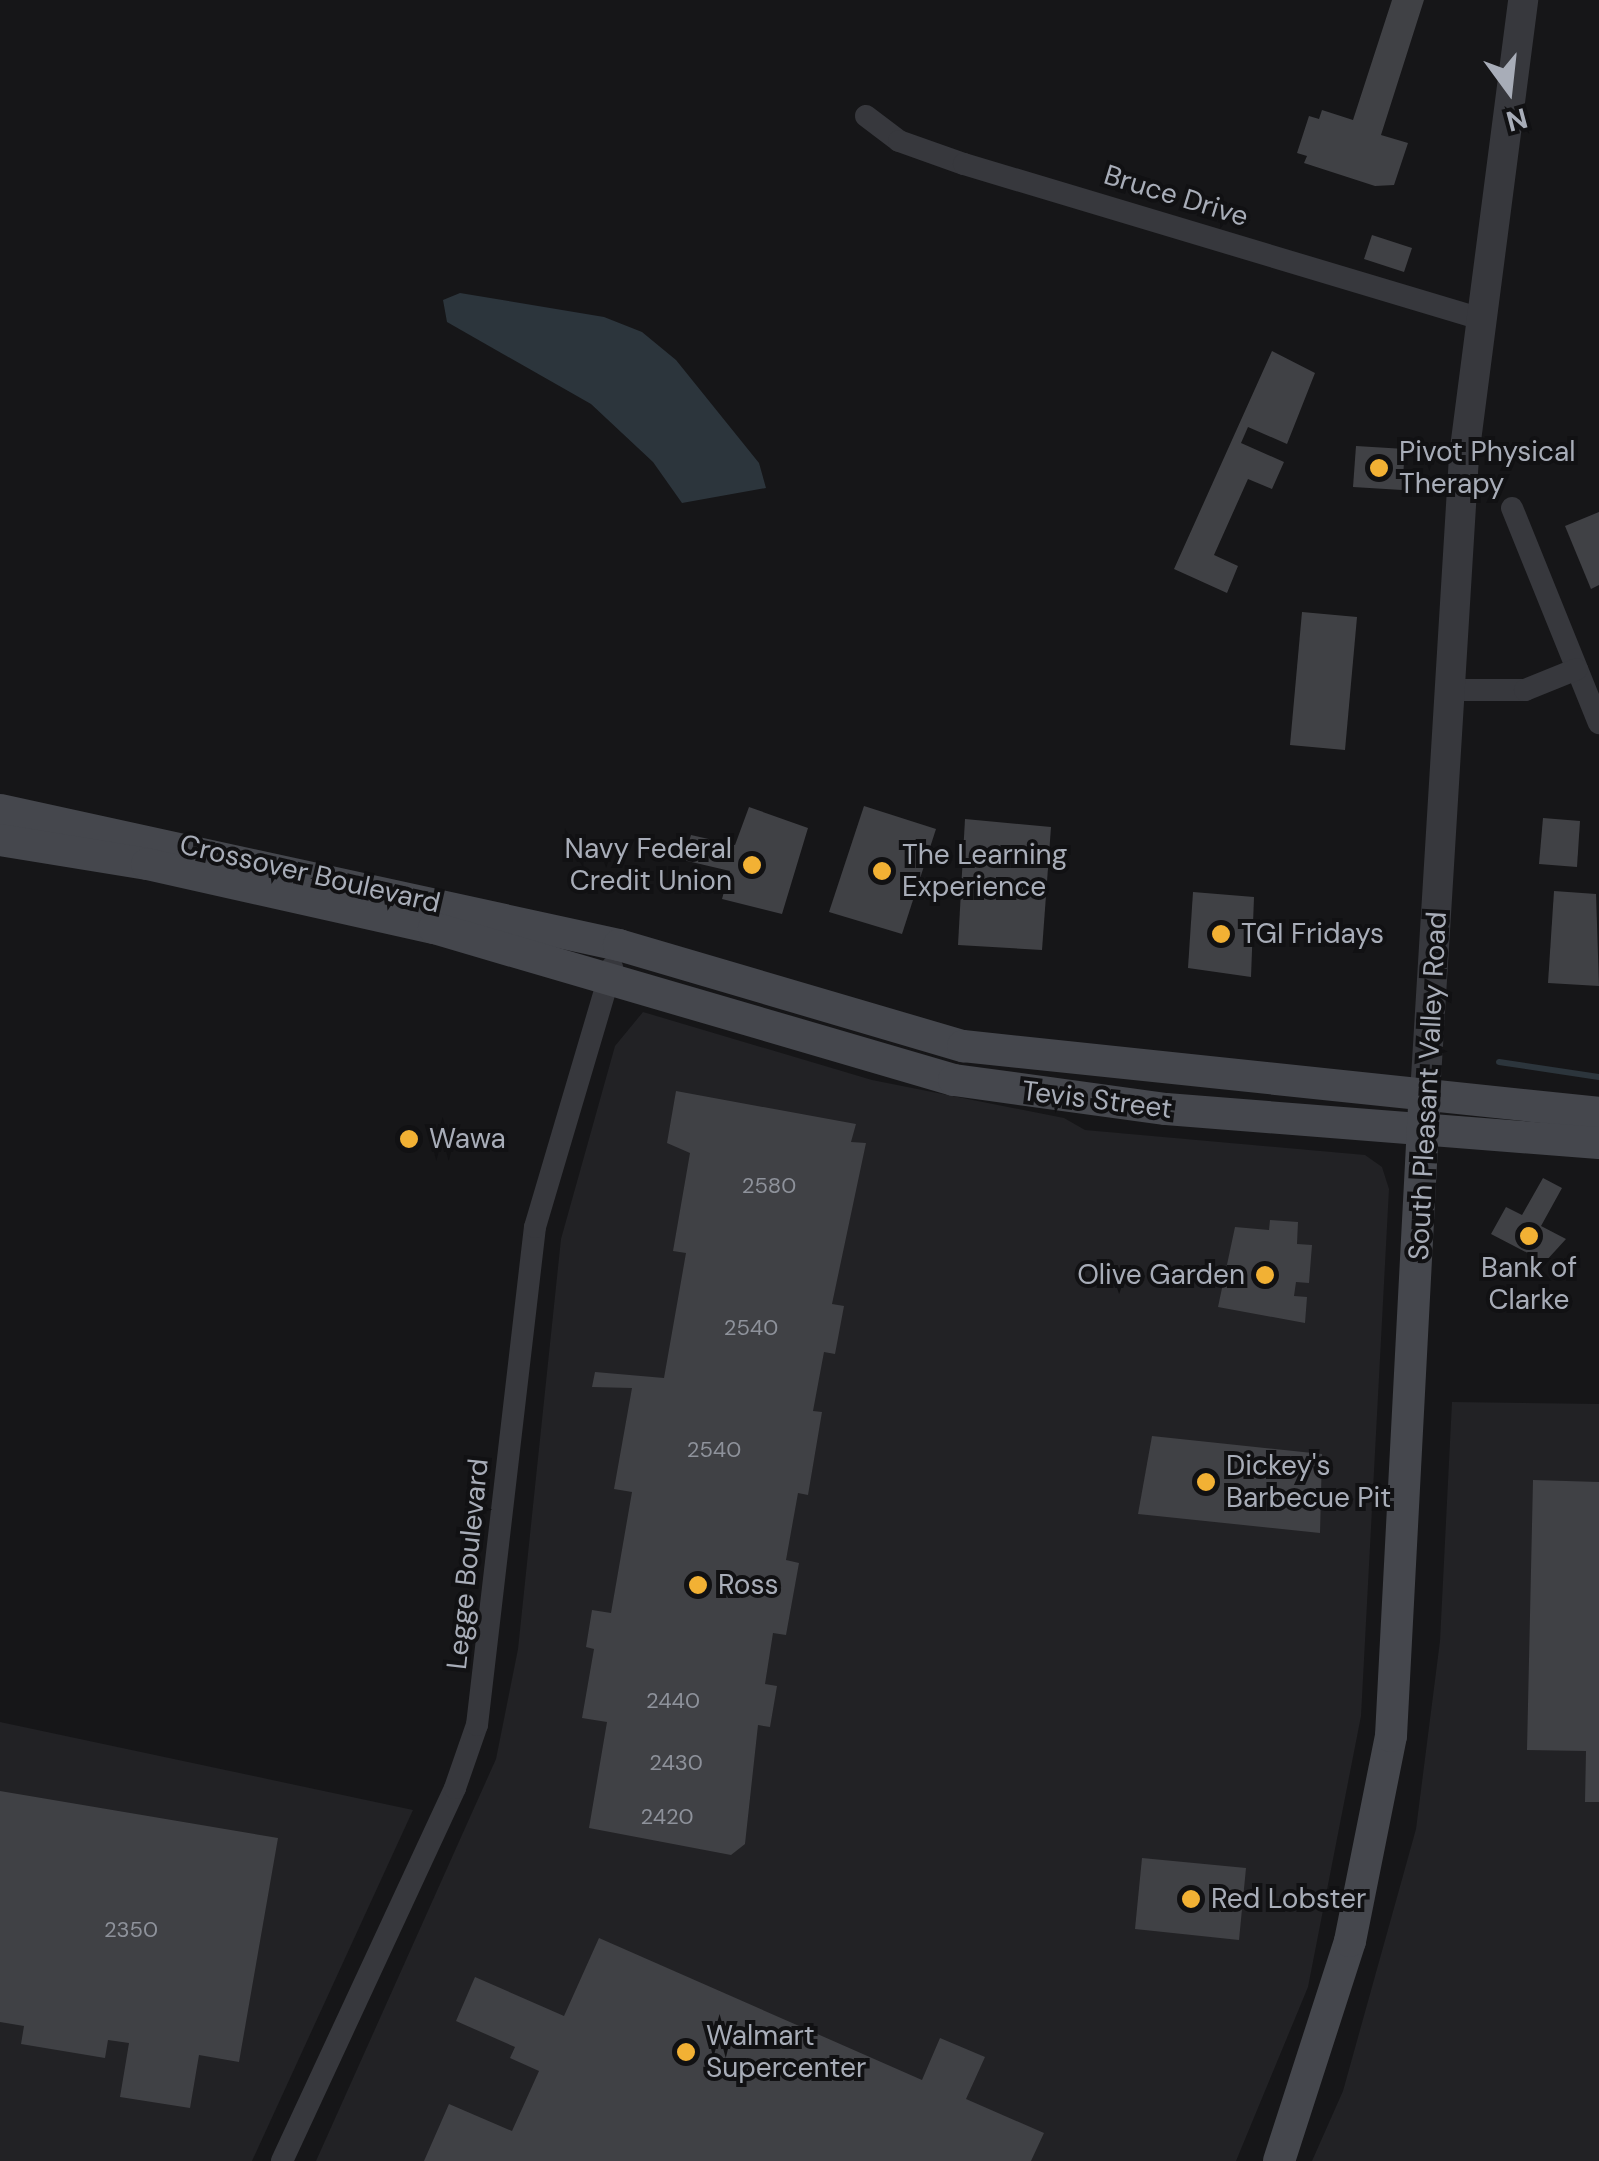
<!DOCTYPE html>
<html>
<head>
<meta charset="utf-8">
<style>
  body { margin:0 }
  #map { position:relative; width:1599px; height:2161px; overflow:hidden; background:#161618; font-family:"DM Sans",sans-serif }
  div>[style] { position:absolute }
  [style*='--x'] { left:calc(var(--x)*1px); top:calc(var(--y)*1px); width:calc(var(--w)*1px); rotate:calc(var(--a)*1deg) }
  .built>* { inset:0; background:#222225 }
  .water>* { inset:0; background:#2c353c }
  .stream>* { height:6px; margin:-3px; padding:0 3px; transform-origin:3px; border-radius:3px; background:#2c353c }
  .building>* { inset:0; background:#404145 }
  .minor>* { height:22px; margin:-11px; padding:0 11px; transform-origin:11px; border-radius:11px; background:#37383d }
  .tertiary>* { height:30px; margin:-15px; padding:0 15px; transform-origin:15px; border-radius:15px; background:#37383d }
  .secondary>* { height:32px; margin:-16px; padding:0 16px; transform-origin:16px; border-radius:16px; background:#45474d }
  .dots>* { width:28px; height:28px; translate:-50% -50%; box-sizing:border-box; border:5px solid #111113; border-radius:50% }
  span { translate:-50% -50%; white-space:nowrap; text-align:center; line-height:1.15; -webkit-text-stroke:8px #111113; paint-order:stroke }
  .number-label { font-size:22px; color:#8e929b }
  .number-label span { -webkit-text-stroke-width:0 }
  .street-label { font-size:28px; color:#a8adb8 }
  .poi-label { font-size:28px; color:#a8adb8 }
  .left { translate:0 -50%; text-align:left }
  .right { translate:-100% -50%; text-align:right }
  .north { position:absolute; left:1459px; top:40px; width:100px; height:100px; -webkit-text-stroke:8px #111113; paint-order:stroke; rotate:165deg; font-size:28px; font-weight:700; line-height:40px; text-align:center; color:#a8adb8 }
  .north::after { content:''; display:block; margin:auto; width:35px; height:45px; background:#a8adb8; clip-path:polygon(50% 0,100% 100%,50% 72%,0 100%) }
</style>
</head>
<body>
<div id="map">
  <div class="built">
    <div style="clip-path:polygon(643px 1012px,872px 1080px,1064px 1118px,1085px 1130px,1365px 1155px,1382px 1167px,1389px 1189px,1361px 1716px,1308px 1987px,1236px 2161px,316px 2161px,496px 1759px,518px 1649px,561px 1239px,615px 1046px)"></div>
    <div style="clip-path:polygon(1452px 1402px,1599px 1404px,1599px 2161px,1312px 2161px,1343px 2091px,1416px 1829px,1440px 1641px)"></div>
    <div style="clip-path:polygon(0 1722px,413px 1810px,252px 2161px,0 2161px)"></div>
  </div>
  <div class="water">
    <div style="clip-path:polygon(460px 293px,604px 317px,642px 332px,676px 360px,759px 463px,766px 488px,682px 503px,653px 462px,591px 404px,447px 322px,443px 300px)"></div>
  </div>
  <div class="stream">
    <div style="--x:1499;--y:1062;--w:101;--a:8.5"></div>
  </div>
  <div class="building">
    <div style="clip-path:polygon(1392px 0,1424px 0,1381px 135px,1408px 143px,1394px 185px,1375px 186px,1304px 163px,1307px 156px,1297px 153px,1309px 116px,1319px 119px,1322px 110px,1353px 120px)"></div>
    <div style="clip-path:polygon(1372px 235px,1412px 248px,1404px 272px,1364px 259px)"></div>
    <div style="clip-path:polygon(1272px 351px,1315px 373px,1287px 444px,1248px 427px,1241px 443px,1284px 462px,1272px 489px,1248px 479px,1214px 555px,1238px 566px,1227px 593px,1174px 569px)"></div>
    <div style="clip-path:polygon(1356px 446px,1405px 449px,1402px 490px,1353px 487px)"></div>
    <div style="clip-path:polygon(1599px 512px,1599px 585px,1591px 589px,1565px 526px)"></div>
    <div style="clip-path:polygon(1302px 612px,1357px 617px,1345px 750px,1290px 745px)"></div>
    <div style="clip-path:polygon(864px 806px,936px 829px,902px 934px,829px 912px)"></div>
    <div style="clip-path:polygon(749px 807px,808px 828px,782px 914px,722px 899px,730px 871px,683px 860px,691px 835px,735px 845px)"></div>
    <div style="clip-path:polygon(1543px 818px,1580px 821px,1577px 867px,1539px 864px)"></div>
    <div style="clip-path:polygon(965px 819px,1051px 827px,1042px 950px,958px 945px)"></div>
    <div style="clip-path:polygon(1554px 891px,1596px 894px,1599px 986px,1548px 983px)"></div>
    <div style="clip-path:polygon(1193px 892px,1254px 897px,1251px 977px,1188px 968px)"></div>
    <div style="clip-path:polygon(676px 1091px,856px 1124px,851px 1142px,866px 1143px,832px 1304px,844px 1306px,835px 1354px,824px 1352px,813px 1411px,822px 1412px,808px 1495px,798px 1493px,786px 1560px,799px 1563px,786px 1635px,773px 1633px,765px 1684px,777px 1686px,770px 1727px,758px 1725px,745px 1844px,731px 1855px,589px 1828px,607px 1722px,582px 1718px,594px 1649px,586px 1647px,592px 1610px,611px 1613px,632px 1492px,614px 1489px,632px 1388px,592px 1387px,595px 1372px,664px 1378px,686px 1253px,673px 1251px,690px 1153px,667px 1143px)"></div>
    <div style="clip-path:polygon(1543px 1178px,1562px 1188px,1541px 1226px,1566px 1239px,1545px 1262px,1491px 1234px,1506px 1207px,1522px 1215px)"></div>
    <div style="clip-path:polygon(1270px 1220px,1298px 1222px,1297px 1244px,1312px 1245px,1309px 1283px,1296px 1282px,1294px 1296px,1307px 1297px,1305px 1323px,1218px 1307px,1235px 1227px,1269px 1230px)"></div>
    <div style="clip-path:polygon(1152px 1436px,1322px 1454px,1320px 1533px,1138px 1514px)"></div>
    <div style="clip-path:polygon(1533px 1480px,1599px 1482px,1599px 1802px,1585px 1802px,1586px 1751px,1527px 1750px)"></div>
    <div style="clip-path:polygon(0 1791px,278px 1838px,239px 2062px,199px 2055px,190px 2108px,120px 2097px,129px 2043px,108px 2040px,105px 2058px,21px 2044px,24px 2026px,0 2022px)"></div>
    <div style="clip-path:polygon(1142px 1858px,1246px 1868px,1239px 1940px,1135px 1929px)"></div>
    <div style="clip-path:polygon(599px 1938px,922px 2080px,940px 2038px,985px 2057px,966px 2099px,1044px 2133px,1031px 2161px,424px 2161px,449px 2104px,512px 2131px,539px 2071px,510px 2058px,515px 2047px,456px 2021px,475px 1977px,564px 2016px)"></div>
  </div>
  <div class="minor">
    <div style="--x:866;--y:116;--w:41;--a:37.1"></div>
    <div style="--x:899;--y:141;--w:69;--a:19.5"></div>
    <div style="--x:964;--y:164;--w:537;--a:16.68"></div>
    <div style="--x:1512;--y:508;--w:232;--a:68"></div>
    <div style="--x:1454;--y:690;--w:71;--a:0"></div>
    <div style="--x:1525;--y:690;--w:56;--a:-22"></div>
    <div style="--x:282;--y:2161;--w:411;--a:-65.1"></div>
    <div style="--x:455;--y:1788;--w:67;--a:-70.8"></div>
    <div style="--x:477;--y:1725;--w:501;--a:-83.36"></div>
    <div style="--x:535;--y:1227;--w:271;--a:-73.5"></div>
  </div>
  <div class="tertiary">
    <div style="--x:1425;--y:1094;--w:639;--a:-86.5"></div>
    <div style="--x:1464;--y:456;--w:460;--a:-82.6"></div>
  </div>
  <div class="secondary">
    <div style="--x:0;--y:810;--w:634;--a:12.3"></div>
    <div style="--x:619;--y:945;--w:359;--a:16.4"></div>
    <div style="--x:963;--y:1046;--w:640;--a:6.01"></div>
    <div style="--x:0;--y:840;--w:149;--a:9.3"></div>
    <div style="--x:147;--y:864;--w:294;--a:12.6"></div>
    <div style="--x:434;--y:928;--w:542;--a:16.29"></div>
    <div style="--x:954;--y:1080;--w:214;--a:7.8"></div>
    <div style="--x:1166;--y:1109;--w:434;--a:4.5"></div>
    <div style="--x:1279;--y:2161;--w:231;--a:-72.1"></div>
    <div style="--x:1350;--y:1941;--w:209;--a:-78.7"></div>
    <div style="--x:1391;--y:1736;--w:630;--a:-87"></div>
  </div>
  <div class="dots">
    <div style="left:1379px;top:468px;background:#f2b134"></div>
    <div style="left:752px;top:865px;background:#f2b134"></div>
    <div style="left:882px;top:871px;background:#f2b134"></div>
    <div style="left:1221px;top:934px;background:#f2b134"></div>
    <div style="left:409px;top:1139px;background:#f2b134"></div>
    <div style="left:1529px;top:1236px;background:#f2b134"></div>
    <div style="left:1265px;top:1275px;background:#f2b134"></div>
    <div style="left:1206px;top:1482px;background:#f2b134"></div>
    <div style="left:698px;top:1585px;background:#f2b134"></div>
    <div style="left:1191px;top:1899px;background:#f2b134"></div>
    <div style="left:686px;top:2052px;background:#f2b134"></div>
  </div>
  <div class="number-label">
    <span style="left:769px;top:1186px">2580</span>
    <span style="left:751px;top:1328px">2540</span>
    <span style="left:714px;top:1450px">2540</span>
    <span style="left:673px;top:1701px">2440</span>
    <span style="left:676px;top:1763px">2430</span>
    <span style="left:667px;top:1817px">2420</span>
    <span style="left:131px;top:1930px">2350</span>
  </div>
  <div class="street-label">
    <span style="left:1176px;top:196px;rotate:17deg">Bruce Drive</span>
    <span style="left:310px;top:874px;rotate:13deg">Crossover Boulevard</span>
    <span style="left:1428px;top:1086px;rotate:-87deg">South Pleasant Valley Road</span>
    <span style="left:1097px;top:1100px;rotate:7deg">Tevis Street</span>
    <span style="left:468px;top:1564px;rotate:-84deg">Legge Boulevard</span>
  </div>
  <div class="poi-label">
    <span class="left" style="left:1399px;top:468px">Pivot Physical<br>Therapy</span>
    <span class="right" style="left:732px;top:865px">Navy Federal<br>Credit Union</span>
    <span class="left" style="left:902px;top:871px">The Learning<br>Experience</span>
    <span class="left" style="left:1241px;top:934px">TGI Fridays</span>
    <span class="left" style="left:429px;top:1139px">Wawa</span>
    <span style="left:1529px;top:1284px">Bank of<br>Clarke</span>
    <span class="right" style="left:1245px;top:1275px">Olive Garden</span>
    <span class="left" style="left:1226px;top:1482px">Dickey's<br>Barbecue Pit</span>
    <span class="left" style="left:718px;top:1585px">Ross</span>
    <span class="left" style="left:1211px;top:1899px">Red Lobster</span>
    <span class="left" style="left:706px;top:2052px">Walmart<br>Supercenter</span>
  </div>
  <div class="north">N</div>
</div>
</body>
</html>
